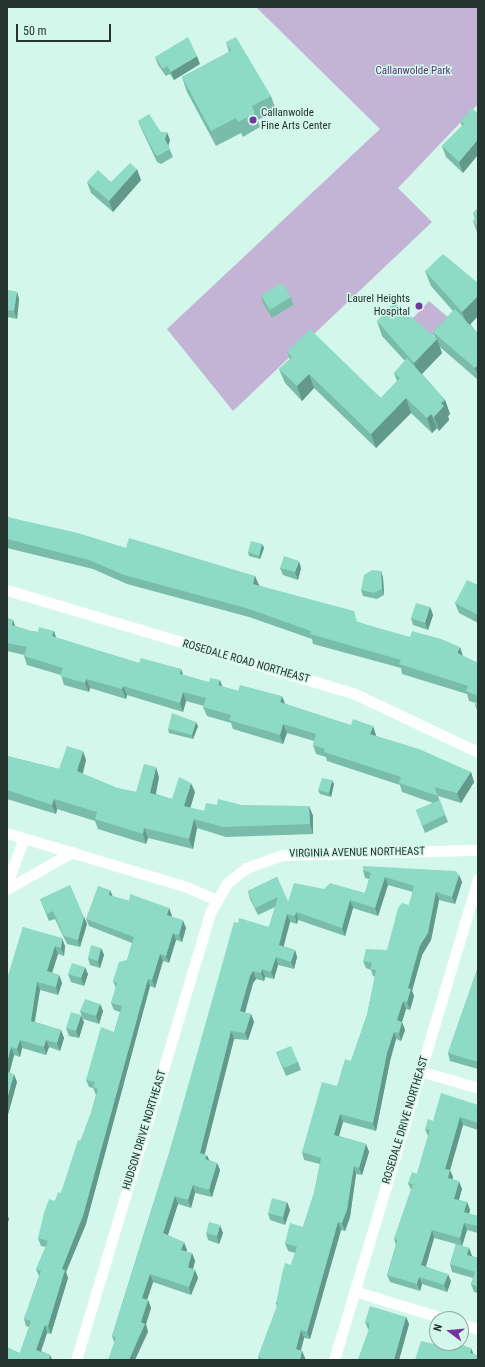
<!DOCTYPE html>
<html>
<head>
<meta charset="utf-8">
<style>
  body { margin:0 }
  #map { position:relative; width:485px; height:1367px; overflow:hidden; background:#d4f7ec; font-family:"Roboto Condensed",sans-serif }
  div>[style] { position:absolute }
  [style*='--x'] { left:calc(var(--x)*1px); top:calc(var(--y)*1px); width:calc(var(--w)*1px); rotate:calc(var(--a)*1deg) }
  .green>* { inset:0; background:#c3b3d4 }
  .street>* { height:11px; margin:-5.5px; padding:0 5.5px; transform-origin:5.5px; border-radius:5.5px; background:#fff }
  .wall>* { inset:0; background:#79bca9 }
  .shaded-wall>* { inset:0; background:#63998a }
  .building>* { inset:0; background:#8ddbc5 }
  .dots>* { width:11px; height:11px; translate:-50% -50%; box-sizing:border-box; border:2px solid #d4f7ec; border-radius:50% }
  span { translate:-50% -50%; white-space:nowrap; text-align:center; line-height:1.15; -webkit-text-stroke:3px #d4f7ec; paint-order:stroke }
  .park-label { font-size:11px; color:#5a3679 }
  .poi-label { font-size:11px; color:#263430 }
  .left { translate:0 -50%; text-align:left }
  .right { translate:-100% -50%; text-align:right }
  .street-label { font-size:11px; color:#263430 }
  .frame { position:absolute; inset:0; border:8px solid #263430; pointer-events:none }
  .north { position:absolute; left:429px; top:1311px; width:40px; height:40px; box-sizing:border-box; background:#d4f7ec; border:1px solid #8ea9a1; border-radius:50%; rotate:286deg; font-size:11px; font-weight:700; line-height:16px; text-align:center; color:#263430 }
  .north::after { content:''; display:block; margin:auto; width:14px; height:18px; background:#7432a6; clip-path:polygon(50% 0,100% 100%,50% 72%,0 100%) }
  .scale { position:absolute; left:16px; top:24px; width:95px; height:18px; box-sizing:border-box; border:2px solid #263430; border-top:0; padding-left:5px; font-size:12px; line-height:14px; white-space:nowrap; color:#263430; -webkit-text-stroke:3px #d4f7ec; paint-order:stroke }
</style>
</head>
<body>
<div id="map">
  <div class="green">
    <div style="clip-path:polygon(256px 7px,478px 7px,478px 104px,398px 188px,432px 222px,233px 411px,167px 329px,380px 129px)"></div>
    <div style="clip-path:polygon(429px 301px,449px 318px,432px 337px,412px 319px)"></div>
  </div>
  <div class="street">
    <div style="--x:7;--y:590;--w:361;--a:16.6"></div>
    <div style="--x:353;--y:693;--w:138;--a:25.3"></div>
    <div style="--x:7;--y:833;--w:188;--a:16.7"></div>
    <div style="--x:187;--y:887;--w:32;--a:24"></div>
    <div style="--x:7;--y:883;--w:48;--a:-69.3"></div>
    <div style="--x:7;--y:889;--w:75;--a:-29.6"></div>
    <div style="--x:420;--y:1071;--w:60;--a:16.3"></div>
    <div style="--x:354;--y:1291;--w:96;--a:16.9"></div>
    <div style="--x:461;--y:1324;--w:18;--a:16"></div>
    <div style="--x:76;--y:1360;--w:469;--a:-73.3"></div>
    <div style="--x:211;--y:911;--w:32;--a:-60"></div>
    <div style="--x:227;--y:883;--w:24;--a:-38"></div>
    <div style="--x:246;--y:868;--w:38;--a:-20"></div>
    <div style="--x:282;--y:855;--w:196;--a:-1.5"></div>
    <div style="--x:334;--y:1360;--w:502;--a:-73.33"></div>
  </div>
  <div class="wall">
    <div style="clip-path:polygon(226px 42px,271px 96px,276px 110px,258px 120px,260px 127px,243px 137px,241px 133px,216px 146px,187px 92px,182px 77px,229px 52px)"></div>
    <div style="clip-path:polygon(155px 57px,200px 64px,174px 80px,170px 74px,166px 76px,158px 65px)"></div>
    <div style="clip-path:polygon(476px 112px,463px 173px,446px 157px,442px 146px,462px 126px,460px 121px)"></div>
    <div style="clip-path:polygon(138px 121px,161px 132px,170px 140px,168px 145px,173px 157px,161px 164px,157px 162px,141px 128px)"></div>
    <div style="clip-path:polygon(141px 180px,113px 212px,91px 193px,87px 182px,111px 182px)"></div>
    <div style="clip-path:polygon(478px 208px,478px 235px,473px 221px,475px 219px,473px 213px)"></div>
    <div style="clip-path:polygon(425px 271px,478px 283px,478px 316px,470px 324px,478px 334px,478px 380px,440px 347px,442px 353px,422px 374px,445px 400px,450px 414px,448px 416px,449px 420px,439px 431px,437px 428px,432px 433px,411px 413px,376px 448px,314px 388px,302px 401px,285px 383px,279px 369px,290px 359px,287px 352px,381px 398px,397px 381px,394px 373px,405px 361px,382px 336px,377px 321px,435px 337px,433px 332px,453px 311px,431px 286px)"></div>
    <div style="clip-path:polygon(7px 290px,17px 292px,19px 299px,17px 319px,7px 317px)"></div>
    <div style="clip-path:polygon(261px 295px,291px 297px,293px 305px,272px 318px,263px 303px)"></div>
    <div style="clip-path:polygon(7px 517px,126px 548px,255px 576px,258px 585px,358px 622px,463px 656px,478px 663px,478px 712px,475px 705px,476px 703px,469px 701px,467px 694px,402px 674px,401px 668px,313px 644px,312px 639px,249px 617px,127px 584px,93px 569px,7px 548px)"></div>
    <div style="clip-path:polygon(262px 544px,264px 548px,260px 559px,249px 556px,248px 552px)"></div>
    <div style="clip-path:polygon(280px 568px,301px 568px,298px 580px,283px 575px)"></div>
    <div style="clip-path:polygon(381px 571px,383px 578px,384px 595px,377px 599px,363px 596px,361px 590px)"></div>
    <div style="clip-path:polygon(478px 585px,478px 623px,459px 613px,455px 603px)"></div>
    <div style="clip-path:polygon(430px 607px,433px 615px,428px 630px,413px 625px,411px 618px)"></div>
    <div style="clip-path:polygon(7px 618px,13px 620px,15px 626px,31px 631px,38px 632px,54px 631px,56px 638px,139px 663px,181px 669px,183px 675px,238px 691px,285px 704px,376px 735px,376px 736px,471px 772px,474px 782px,461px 803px,438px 796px,448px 822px,425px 833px,416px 810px,433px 803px,402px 792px,400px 785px,327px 761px,326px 757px,316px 754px,313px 745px,314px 741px,287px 733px,283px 744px,233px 729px,231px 723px,207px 716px,203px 707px,204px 706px,186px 701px,183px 712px,127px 695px,126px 699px,90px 688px,89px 692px,64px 685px,61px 675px,27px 665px,24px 656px,24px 655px,7px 651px)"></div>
    <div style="clip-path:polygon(198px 726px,193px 739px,169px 733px,168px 729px)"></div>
    <div style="clip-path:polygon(7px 756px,59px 769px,86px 760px,83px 774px,117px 788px,136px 792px,159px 777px,156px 794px,172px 799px,195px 792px,190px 808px,204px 811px,217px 805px,309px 806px,313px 816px,313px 834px,226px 837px,197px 828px,193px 849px,148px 838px,146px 844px,98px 829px,95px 821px,57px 809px,56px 814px,7px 799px)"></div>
    <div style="clip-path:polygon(334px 784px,331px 797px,320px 794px,318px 790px)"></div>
    <div style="clip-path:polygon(363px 870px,459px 875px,462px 882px,455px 904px,439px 900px,431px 940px,422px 955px,412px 991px,414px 996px,410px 1010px,406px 1009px,402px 1022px,405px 1030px,401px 1041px,396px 1039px,390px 1061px,376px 1131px,343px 1122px,339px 1136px,366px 1144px,369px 1152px,362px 1175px,356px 1174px,350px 1217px,345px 1231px,341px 1230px,310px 1339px,304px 1338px,301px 1350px,302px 1351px,305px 1358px,305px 1360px,259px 1360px,258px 1357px,277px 1307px,276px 1303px,291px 1265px,295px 1253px,288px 1251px,285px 1243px,303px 1227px,314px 1193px,320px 1164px,304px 1160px,302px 1152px,337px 1086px,351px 1061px,367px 1015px,375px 977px,373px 976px,371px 970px,366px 968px,363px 961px,387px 950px,409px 905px,413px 892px,388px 885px,378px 916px,353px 908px,345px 936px,298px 920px,297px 924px,290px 922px,283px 946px,295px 950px,297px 957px,294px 969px,278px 965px,274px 979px,265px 977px,264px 981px,256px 979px,253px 983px,245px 1013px,251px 1014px,254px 1022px,248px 1040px,234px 1039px,204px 1154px,209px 1160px,217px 1163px,220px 1170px,212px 1197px,195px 1193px,191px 1208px,178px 1204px,168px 1235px,187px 1250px,186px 1252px,192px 1253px,195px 1261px,193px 1269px,195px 1270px,198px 1278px,191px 1295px,153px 1282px,147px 1300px,148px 1300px,151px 1308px,146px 1324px,148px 1332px,114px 1342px,112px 1336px,170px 1150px,238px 923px,269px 927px,275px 907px,258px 915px,250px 899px,248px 891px,277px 877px,288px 902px,324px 889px,365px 893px,369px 879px,365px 878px)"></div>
    <div style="clip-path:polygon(110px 890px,112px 896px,129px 901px,169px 908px,172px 917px,186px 928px,182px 942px,176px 940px,169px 963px,163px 961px,155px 988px,150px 986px,86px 1224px,66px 1272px,68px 1278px,51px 1334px,47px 1333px,41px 1351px,50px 1355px,52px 1360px,7px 1360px,20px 1353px,29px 1327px,26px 1326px,24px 1319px,39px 1276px,36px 1269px,46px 1247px,41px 1246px,38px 1238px,55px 1201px,61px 1193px,91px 1113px,96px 1095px,93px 1088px,89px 1087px,86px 1080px,114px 1032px,120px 1012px,114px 1010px,111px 1003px,116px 988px,113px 981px,127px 960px,132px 943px,89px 926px,86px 919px)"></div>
    <div style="clip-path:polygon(40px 899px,84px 917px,87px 924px,80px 947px,67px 944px,55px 919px,49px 921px)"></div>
    <div style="clip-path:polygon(23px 927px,65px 946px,64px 956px,58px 954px,52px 973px,59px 975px,62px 983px,58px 995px,40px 990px,35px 1022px,61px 1030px,64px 1038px,60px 1051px,49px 1047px,46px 1055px,22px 1048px,20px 1057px,14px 1055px,9px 1073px,17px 1082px,7px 1118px,7px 980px)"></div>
    <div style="clip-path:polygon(101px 948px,104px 955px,100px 968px,90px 965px,88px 958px)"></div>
    <div style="clip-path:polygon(478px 967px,478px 1069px,450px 1061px,448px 1053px)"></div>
    <div style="clip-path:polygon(68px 974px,88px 974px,84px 986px,71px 982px)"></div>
    <div style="clip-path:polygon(100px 1004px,103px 1011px,99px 1024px,83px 1019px,80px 1011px)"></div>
    <div style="clip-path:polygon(84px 1022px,79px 1038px,69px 1036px,66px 1028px)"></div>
    <div style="clip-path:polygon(276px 1052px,298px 1062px,301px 1070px,286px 1076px)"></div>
    <div style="clip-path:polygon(478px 1105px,478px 1130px,463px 1125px,450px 1170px,453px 1177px,452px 1179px,462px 1189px,459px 1200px,467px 1202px,470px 1210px,469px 1214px,478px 1216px,478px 1233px,467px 1230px,462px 1246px,469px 1248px,472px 1256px,478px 1258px,478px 1293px,474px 1292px,471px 1284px,473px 1278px,452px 1272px,450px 1264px,456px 1244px,434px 1238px,426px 1266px,451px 1281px,447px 1292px,422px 1284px,420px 1291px,390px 1282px,387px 1275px,396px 1245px,394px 1239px,411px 1190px,408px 1183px,417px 1174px,428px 1136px,425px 1129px,433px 1121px)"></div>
    <div style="clip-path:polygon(287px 1202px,290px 1210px,285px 1225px,270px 1220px,268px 1213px)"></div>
    <div style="clip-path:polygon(206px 1233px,223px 1233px,219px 1244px,208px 1240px)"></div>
    <div style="clip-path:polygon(406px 1317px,409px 1324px,399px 1360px,358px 1360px,369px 1330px,368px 1329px,365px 1322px)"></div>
  </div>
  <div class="shaded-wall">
    <div style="clip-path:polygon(197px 56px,200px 64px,174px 80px,171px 72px)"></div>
    <div style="clip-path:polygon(167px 132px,170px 140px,168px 147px,165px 139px)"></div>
    <div style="clip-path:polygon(478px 139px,478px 155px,463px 173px,459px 162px)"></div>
    <div style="clip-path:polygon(137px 169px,141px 180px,113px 212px,109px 201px)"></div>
    <div style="clip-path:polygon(17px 292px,19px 299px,17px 319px,14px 311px)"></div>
    <div style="clip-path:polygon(478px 296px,478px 316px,468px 327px,462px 312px)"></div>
    <div style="clip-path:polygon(437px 339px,442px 353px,419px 377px,414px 363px)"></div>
    <div style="clip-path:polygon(478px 365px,478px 375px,475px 368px)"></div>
    <div style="clip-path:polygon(309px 374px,314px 388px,302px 401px,297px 386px)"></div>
    <div style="clip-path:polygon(406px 398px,411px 413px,376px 448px,371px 434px)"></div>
    <div style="clip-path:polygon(445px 400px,450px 414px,448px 416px,449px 420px,439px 431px,434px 417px,441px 403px)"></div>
    <div style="clip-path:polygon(431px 414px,437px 428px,432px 433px,427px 418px)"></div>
    <div style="clip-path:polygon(262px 544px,264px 548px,260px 559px,259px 556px)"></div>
    <div style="clip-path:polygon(299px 561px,301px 568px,298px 580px,295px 572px)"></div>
    <div style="clip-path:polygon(381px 571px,383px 578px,384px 595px,382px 589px)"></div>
    <div style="clip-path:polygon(255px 576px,259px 585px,256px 593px,253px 584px)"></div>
    <div style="clip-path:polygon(430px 607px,433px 615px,428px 630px,425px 623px)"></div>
    <div style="clip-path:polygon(13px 620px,16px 629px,12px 625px)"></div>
    <div style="clip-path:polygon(54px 631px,57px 641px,52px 636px)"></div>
    <div style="clip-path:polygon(460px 647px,463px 656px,457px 653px)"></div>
    <div style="clip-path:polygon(181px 669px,184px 678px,180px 674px)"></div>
    <div style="clip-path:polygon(86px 679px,90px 688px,89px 692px,85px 683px)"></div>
    <div style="clip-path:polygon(220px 680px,223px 689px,218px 685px)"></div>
    <div style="clip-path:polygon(123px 686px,127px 695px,126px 699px,122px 689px)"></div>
    <div style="clip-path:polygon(183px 692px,186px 701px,183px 712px,180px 703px)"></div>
    <div style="clip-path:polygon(282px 696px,286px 706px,280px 702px)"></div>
    <div style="clip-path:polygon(196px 722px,198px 726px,193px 739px,192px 735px)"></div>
    <div style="clip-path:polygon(283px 724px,287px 733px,283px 744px,280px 735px)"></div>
    <div style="clip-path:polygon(373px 726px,376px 735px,374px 744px,370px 734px)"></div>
    <div style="clip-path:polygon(83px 751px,86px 760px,80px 781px,77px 771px)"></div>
    <div style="clip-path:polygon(156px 767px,159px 777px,154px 802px,150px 793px)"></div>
    <div style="clip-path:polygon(471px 772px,474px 782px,461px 803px,457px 793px)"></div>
    <div style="clip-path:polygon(332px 780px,334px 784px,331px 797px,329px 793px)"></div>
    <div style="clip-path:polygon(191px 783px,195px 792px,188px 816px,184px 806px)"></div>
    <div style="clip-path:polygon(54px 799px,57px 809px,56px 814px,52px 805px)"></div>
    <div style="clip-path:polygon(309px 806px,313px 816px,313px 834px,310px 824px)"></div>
    <div style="clip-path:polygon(194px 819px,197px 828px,193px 849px,189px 839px)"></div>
    <div style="clip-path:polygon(144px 828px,148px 838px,146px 844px,143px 834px)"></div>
    <div style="clip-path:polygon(459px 875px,462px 882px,455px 904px,452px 897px)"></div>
    <div style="clip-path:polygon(385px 877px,388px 885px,378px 916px,375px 908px)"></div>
    <div style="clip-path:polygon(110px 890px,113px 897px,109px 895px)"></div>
    <div style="clip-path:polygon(436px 892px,439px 900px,431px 940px,422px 955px,412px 991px,414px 996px,410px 1010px,407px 1002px,408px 988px)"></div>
    <div style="clip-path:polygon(350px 900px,353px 908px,345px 936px,342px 928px)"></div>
    <div style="clip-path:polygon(169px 908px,172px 916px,170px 923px,167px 915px)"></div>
    <div style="clip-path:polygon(296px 912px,298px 920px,297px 924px,295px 916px)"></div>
    <div style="clip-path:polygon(287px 914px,290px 922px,282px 953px,279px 945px)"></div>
    <div style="clip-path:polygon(84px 917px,87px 924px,80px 947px,78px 940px)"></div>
    <div style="clip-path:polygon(183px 920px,186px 928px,182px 942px,179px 935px)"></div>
    <div style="clip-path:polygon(173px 933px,176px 940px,169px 963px,166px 956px)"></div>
    <div style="clip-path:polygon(62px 938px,65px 946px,64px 956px,61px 948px)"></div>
    <div style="clip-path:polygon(55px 946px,58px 954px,50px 979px,47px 971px)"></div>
    <div style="clip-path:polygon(101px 948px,104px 955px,100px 968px,98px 961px)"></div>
    <div style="clip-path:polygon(295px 950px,297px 957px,294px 969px,291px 962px)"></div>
    <div style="clip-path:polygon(160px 954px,163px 961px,155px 988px,152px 980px)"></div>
    <div style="clip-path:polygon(276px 957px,278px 965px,274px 979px,271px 972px)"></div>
    <div style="clip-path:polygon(85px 967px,88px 974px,84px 986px,81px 978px)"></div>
    <div style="clip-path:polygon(262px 969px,265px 977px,264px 981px,261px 973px)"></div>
    <div style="clip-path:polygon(253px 971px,256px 979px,253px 983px,243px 1019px,240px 1011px,250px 976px)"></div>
    <div style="clip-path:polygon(59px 975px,62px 983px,58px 995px,56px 987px)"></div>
    <div style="clip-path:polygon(148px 979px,150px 986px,86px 1224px,66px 1272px,68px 1278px,51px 1334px,48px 1326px,62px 1269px)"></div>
    <div style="clip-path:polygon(37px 982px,40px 990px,33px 1029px,31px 1021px)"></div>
    <div style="clip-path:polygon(403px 1001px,406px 1009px,400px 1028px,397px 1020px)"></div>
    <div style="clip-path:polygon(100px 1004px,103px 1011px,99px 1024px,96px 1016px)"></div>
    <div style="clip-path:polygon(251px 1014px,254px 1022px,248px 1040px,245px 1033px)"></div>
    <div style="clip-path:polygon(81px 1015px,84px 1022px,79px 1038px,76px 1031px)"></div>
    <div style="clip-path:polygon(402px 1022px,405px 1030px,401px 1041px,399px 1033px)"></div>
    <div style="clip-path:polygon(61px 1030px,64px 1038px,60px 1051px,57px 1043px)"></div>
    <div style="clip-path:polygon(231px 1031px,234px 1039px,203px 1161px,200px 1153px)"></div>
    <div style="clip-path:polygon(394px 1032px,396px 1039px,390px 1061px,376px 1131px,373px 1123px,387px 1053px)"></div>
    <div style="clip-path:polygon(20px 1040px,22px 1048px,20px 1057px,17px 1049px)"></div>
    <div style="clip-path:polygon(46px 1040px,49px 1047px,46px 1055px,44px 1047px)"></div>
    <div style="clip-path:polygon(11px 1047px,14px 1055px,8px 1079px,7px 1078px,7px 1063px)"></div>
    <div style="clip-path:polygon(14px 1074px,17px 1082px,7px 1118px,7px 1099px)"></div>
    <div style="clip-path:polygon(340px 1114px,343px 1122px,337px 1142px,334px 1135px)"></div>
    <div style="clip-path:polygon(460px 1117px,463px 1125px,450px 1170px,453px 1177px,451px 1185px,445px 1169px)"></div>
    <div style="clip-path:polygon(366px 1144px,369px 1152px,362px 1175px,359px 1168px)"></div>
    <div style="clip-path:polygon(207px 1155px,210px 1162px,205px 1159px)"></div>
    <div style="clip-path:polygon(217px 1163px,220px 1170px,212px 1197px,209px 1190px)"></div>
    <div style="clip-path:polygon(354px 1166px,356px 1174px,350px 1217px,345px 1231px,342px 1223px)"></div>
    <div style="clip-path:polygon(459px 1181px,462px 1189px,457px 1206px,454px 1199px)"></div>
    <div style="clip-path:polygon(193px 1185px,195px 1193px,191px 1208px,188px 1200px)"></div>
    <div style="clip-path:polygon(175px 1196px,178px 1204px,166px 1241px,163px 1233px)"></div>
    <div style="clip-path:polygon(287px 1202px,290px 1210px,285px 1225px,283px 1217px)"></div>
    <div style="clip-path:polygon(467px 1202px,470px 1210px,467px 1220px,464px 1212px)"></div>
    <div style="clip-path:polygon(7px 1214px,9px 1219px,7px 1225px)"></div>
    <div style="clip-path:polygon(338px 1222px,341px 1230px,310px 1339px,307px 1332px)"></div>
    <div style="clip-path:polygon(464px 1223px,467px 1230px,462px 1246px,460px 1238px)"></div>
    <div style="clip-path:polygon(220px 1225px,223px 1233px,219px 1244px,217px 1236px)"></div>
    <div style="clip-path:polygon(432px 1230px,434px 1238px,424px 1272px,421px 1265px)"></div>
    <div style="clip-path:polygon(184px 1242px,187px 1250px,184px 1258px,181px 1250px)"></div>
    <div style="clip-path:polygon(469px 1248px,472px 1256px,470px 1262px,467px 1255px)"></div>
    <div style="clip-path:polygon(192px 1253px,195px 1261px,191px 1275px,188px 1267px)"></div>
    <div style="clip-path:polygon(195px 1270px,198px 1278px,191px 1295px,189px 1287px)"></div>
    <div style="clip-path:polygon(150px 1274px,153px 1282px,145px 1306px,142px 1298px)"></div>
    <div style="clip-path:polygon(448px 1274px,451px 1281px,447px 1292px,444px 1285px)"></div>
    <div style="clip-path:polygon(419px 1277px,422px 1284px,420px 1291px,417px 1284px)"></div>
    <div style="clip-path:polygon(148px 1300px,151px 1308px,146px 1324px,148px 1332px,135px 1360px,129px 1360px)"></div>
    <div style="clip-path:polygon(406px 1317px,409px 1324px,399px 1360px,394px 1360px)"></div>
    <div style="clip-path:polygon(45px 1325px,47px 1333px,39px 1357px,36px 1350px)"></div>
    <div style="clip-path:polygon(301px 1330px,304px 1338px,299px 1357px,296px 1349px)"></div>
    <div style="clip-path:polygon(471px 1348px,474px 1355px,470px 1353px)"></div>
    <div style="clip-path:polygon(302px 1351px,305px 1358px,305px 1360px,300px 1360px)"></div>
    <div style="clip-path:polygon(50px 1355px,52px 1360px,49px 1360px)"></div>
  </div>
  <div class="building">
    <div style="clip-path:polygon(188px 37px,197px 56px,171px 72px,167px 66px,163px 69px,155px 57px)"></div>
    <div style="clip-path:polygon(236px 37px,271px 96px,252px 106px,255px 113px,238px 122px,236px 118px,211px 131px,182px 77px,231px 51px,226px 42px)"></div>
    <div style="clip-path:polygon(472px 108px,476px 112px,478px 110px,478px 139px,459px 162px,442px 146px,464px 124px,460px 121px)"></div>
    <div style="clip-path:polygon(149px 114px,161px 132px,167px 132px,165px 139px,170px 149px,158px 156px,155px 154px,138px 121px)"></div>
    <div style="clip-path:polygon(130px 163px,137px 169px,109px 201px,87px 182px,98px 170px,111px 182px)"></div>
    <div style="clip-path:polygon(478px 208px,478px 227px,473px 221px,476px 218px,473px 213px)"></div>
    <div style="clip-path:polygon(443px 254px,478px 283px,478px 296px,462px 312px,425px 271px)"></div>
    <div style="clip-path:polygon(282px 283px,291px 297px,270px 310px,261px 295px)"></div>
    <div style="clip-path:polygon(7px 290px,17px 292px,14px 311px,7px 310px)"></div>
    <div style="clip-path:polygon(394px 302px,437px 339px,414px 363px,377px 321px)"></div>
    <div style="clip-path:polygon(455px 309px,478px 334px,478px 365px,475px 368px,433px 332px)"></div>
    <div style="clip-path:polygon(310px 329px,381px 398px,400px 378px,394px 373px,407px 358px,445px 400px,441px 403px,444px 406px,434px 417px,431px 414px,427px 418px,406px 398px,371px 434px,309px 374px,297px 386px,279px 369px,292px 357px,287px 352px)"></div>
    <div style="clip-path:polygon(7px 517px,78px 533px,126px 548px,129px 538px,255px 576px,253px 584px,354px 611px,357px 622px,410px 637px,412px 631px,441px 639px,460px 647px,457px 653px,478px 663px,478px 696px,466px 691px,468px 686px,399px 664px,401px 660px,310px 634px,311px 631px,246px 608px,124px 575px,89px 560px,7px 539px)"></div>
    <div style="clip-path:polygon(251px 541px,262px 544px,259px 556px,248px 552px)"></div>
    <div style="clip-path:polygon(284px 556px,299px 561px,295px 572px,280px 568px)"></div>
    <div style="clip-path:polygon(372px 570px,381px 571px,382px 589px,374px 593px,361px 590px,364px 575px)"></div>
    <div style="clip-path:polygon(467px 580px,478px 585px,478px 615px,455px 603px)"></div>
    <div style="clip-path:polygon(416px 603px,430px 607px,425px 623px,411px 618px)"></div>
    <div style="clip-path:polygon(7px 618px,13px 620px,12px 625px,31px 631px,38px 632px,39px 627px,54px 631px,52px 636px,139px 663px,141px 658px,181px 669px,180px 674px,209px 682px,210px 678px,220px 680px,218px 685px,238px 691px,240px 685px,282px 696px,280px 702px,351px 725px,353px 719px,373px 726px,370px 734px,419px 749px,471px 772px,457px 793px,434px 787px,438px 796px,399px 783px,401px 777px,324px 752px,325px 749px,313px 745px,316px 734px,283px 724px,280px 735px,229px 720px,231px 715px,203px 707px,206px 698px,183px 692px,180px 703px,123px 686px,122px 689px,86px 679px,85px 683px,60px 676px,63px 668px,24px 656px,27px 647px,7px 643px)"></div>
    <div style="clip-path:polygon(478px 699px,478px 707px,475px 705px)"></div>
    <div style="clip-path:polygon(172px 713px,196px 722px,192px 735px,168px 729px)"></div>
    <div style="clip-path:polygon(67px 746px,83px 751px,77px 771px,117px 788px,136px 792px,144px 764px,156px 767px,150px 793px,172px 799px,179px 777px,191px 783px,184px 806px,204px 811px,206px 803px,217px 805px,218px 799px,246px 806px,309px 806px,310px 824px,223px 827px,194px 819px,189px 839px,144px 828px,143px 834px,95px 819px,97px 812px,54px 799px,52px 805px,7px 790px,7px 756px,59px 769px)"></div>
    <div style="clip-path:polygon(322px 778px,332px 780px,329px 793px,318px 790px)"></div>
    <div style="clip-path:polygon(440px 800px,445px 815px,422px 826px,416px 810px)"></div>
    <div style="clip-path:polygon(363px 866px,456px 871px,459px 875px,452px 897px,436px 892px,428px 933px,419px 947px,408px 988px,411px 989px,407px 1002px,403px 1001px,397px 1020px,402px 1022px,399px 1033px,394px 1032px,387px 1053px,373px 1123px,340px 1114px,334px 1135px,366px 1144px,359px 1168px,354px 1166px,347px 1210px,342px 1223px,338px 1222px,307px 1332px,301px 1330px,296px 1349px,302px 1351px,300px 1360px,262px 1360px,263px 1359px,258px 1357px,278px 1303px,276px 1303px,282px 1274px,285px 1263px,291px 1265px,297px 1247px,285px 1243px,290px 1223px,303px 1227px,314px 1193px,321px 1158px,302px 1152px,322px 1082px,337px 1086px,345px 1059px,351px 1061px,367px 1015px,376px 970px,370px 969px,372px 963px,363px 961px,366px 949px,387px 950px,398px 908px,402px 903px,409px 905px,414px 886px,385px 877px,375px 908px,350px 900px,342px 928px,296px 912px,295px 916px,287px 914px,279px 945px,295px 950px,291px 962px,276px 957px,271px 972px,262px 969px,261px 973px,253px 971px,250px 976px,240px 1011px,251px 1014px,245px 1033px,231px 1031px,200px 1153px,207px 1155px,205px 1159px,217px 1163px,209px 1190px,193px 1185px,188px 1200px,175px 1196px,163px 1233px,184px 1242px,181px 1250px,192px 1253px,188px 1267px,195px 1270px,189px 1287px,150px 1274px,142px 1298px,148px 1300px,141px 1322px,145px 1324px,129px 1360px,108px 1360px,116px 1337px,112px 1336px,170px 1150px,234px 922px,238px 923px,239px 918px,269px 927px,278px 897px,255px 908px,248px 891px,277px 877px,288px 902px,294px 883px,324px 889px,330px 883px,365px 893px,371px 873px,363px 870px)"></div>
    <div style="clip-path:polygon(70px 885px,84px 917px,78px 940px,64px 936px,53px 911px,47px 914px,40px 899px)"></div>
    <div style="clip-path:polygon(98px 886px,110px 890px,109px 895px,129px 901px,130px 894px,169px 908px,167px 915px,183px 920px,179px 935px,173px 933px,166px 956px,160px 954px,152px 980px,148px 979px,83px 1216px,62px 1269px,65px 1270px,48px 1326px,45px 1325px,36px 1350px,50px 1355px,49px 1360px,7px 1360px,7px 1347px,20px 1353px,31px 1321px,24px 1319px,41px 1271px,36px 1269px,48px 1241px,38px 1238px,44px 1213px,49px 1199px,55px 1201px,58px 1192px,61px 1193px,78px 1140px,81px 1141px,91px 1113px,98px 1089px,93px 1087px,95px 1082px,86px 1080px,101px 1027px,114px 1032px,122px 1006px,111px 1003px,117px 983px,113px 981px,119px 962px,127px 960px,134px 937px,86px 919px)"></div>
    <div style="clip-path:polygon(23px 927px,62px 938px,61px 948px,55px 946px,47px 971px,59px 975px,56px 987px,37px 982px,31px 1021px,61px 1030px,57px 1043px,46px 1040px,44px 1047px,20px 1040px,17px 1049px,11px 1047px,7px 1063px,7px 980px)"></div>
    <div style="clip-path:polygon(91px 945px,101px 948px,98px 961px,88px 958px)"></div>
    <div style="clip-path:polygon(72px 963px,85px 967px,81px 978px,68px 974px)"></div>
    <div style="clip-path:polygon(478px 967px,478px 1062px,448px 1053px)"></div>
    <div style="clip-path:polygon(85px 999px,100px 1004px,96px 1016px,80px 1011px)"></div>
    <div style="clip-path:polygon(71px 1012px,81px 1015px,76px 1031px,66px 1028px)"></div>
    <div style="clip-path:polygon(291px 1046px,298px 1062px,284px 1068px,276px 1052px)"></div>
    <div style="clip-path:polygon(7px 1072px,14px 1074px,7px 1099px)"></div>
    <div style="clip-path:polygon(441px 1093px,478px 1105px,478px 1123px,460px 1117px,445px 1169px,450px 1170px,448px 1178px,459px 1181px,454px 1199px,467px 1202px,464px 1212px,478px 1216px,478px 1226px,464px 1223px,460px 1238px,432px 1230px,421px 1265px,448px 1274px,444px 1285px,419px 1277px,417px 1284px,387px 1275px,396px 1247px,397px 1240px,394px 1239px,413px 1184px,408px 1183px,412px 1172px,417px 1174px,430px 1130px,425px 1129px,428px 1119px,433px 1121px)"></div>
    <div style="clip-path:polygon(272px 1198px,287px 1202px,283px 1217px,268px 1213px)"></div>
    <div style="clip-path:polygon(209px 1222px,220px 1225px,217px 1236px,206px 1233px)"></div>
    <div style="clip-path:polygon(456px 1244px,469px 1248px,467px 1255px,478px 1258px,478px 1287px,471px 1284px,475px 1272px,450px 1264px)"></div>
    <div style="clip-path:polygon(370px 1306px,406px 1317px,394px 1360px,358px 1360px,369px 1329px,369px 1323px,365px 1322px)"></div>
    <div style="clip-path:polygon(421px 1341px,451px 1348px,453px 1343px,457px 1343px,471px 1348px,470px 1353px,478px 1355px,478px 1360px,415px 1360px)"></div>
  </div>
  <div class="dots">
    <div style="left:253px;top:120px;background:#7432a6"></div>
    <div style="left:419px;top:306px;background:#7432a6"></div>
  </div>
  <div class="park-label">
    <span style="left:413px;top:71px">Callanwolde Park</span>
  </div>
  <div class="poi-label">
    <span class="left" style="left:261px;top:120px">Callanwolde<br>Fine Arts Center</span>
    <span class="right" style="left:410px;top:306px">Laurel Heights<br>Hospital</span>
  </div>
  <div class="street-label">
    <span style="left:246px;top:662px;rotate:16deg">ROSEDALE ROAD NORTHEAST</span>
    <span style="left:357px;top:853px;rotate:-1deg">VIRGINIA AVENUE NORTHEAST</span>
    <span style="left:406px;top:1120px;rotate:-73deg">ROSEDALE DRIVE NORTHEAST</span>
    <span style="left:145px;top:1130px;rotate:-73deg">HUDSON DRIVE NORTHEAST</span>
  </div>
  <div class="frame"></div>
  <div class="north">N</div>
  <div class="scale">50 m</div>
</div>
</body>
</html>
